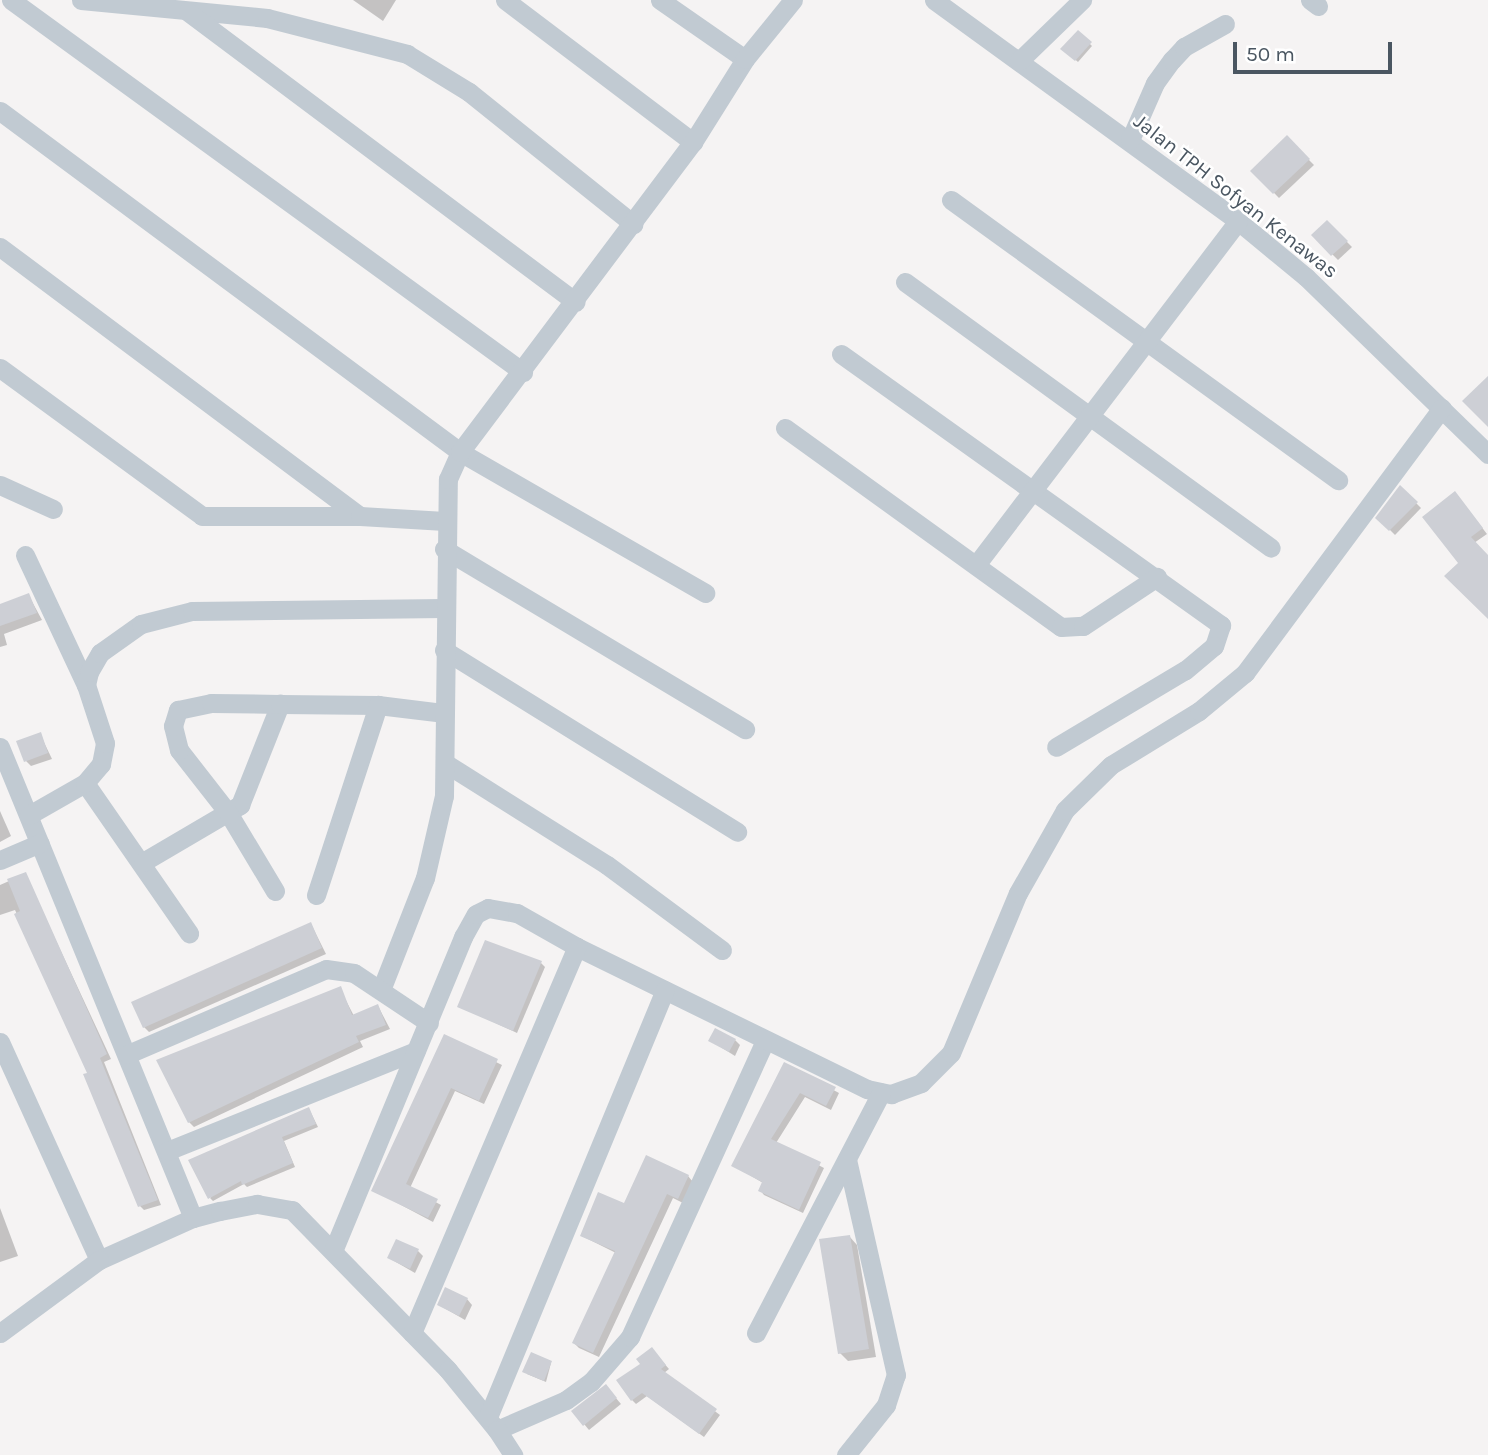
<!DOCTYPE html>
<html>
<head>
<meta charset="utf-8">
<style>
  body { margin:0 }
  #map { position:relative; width:1488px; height:1455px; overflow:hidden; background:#f5f3f3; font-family:Karla,sans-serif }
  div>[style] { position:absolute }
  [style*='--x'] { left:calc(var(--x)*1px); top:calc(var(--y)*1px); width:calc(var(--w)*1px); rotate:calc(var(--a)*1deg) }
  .shadow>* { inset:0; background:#0003 }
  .building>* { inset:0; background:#cdcfd5 }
  .street>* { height:19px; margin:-9.5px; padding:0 9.5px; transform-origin:9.5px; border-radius:9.5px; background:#c1cad2 }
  span { translate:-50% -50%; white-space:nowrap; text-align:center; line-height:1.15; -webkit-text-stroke:5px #fff; paint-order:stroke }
  .street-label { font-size:21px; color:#4a5661 }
  .scale { position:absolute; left:1233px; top:42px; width:159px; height:32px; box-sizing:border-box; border:4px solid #4a5661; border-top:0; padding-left:9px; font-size:21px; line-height:24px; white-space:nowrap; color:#4a5661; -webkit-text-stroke:5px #fff; paint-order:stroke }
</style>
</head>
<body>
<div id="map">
  <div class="shadow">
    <div style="clip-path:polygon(353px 0,396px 0,383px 21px)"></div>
    <div style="clip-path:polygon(1078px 32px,1092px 46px,1078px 62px,1063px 49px)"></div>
    <div style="clip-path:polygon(1287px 138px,1314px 165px,1279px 198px,1253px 171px)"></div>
    <div style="clip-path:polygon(1327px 222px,1352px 247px,1338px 260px,1313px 235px)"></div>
    <div style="clip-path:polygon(1400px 487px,1421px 508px,1395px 535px,1378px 518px)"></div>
    <div style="clip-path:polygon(1460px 499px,1487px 534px,1474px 543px,1488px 558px,1488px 617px,1461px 563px)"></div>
    <div style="clip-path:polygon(29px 596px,42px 620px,4px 634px,7px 645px,0 647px,0 606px)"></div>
    <div style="clip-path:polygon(40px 734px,52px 759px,31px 766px,26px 761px)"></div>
    <div style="clip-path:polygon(0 811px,11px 836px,0 842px)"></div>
    <div style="clip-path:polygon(25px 874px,111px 1059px,104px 1062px,161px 1205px,144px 1210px,140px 1206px,90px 1074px,15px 910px,0 915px,0 885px)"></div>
    <div style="clip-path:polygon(311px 924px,326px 954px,149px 1032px,144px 1027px)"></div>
    <div style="clip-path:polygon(541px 963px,545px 967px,517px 1033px,459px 1006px)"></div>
    <div style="clip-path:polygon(340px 989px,354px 1016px,378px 1006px,390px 1029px,360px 1041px,363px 1047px,194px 1127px,189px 1122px)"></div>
    <div style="clip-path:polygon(445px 1037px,502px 1065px,484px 1104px,455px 1091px,410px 1188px,441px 1205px,433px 1222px,373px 1190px)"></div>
    <div style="clip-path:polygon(735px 1040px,740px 1045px,735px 1056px,711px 1041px)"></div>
    <div style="clip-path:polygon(785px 1064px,839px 1093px,831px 1110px,805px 1097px,776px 1143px,824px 1168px,803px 1213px,764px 1195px,760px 1190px,763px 1183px,733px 1165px)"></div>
    <div style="clip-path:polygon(309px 1109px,318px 1127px,284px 1141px,295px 1167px,247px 1187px,244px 1184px,213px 1201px,210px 1198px)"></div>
    <div style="clip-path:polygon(688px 1176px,693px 1182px,683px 1203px,673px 1198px,599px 1357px,579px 1348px,574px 1343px,616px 1253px,582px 1236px)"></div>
    <div style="clip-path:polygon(0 1208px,18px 1256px,0 1262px)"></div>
    <div style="clip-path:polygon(849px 1236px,857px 1245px,876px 1357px,848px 1361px,840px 1353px)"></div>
    <div style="clip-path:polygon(418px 1251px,423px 1256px,415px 1273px,389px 1258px)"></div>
    <div style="clip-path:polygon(467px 1299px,472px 1305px,465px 1320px,439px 1305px)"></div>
    <div style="clip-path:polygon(655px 1353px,669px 1369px,664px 1373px,720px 1415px,704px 1437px,647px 1396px,636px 1404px,632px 1400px)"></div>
    <div style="clip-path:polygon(551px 1363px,546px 1382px,527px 1374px)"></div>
    <div style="clip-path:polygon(610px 1391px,621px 1404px,589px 1430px,584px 1424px)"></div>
  </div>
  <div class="building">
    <div style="clip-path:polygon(1078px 30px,1092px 42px,1075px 61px,1060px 49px)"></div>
    <div style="clip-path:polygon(1287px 135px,1310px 159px,1273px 194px,1250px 171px)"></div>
    <div style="clip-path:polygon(1327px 220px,1348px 241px,1331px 256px,1311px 235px)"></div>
    <div style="clip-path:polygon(1488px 376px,1488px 427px,1462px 401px)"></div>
    <div style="clip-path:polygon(1400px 485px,1418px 502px,1389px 531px,1375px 518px)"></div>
    <div style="clip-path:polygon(1455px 491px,1483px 528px,1471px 537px,1488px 555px,1488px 619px,1444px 576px,1458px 563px,1422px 517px)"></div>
    <div style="clip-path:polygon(29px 593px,37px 613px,0 626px,0 604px)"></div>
    <div style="clip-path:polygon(41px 732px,48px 753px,24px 762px,16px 741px)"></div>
    <div style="clip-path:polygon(26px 872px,107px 1054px,100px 1058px,158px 1200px,138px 1207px,83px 1074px,87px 1073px,14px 914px,20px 911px,7px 879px)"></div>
    <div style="clip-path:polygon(311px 922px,322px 948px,143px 1028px,131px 1002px)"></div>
    <div style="clip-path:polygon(485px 940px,542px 961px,513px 1031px,457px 1007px)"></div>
    <div style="clip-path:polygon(341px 986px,352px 1015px,378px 1004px,386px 1025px,356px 1036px,359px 1042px,188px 1123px,156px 1060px)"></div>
    <div style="clip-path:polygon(715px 1028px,736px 1039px,729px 1052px,708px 1041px)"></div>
    <div style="clip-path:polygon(444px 1034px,498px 1059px,479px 1101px,451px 1088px,406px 1184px,438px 1199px,428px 1218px,371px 1191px)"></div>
    <div style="clip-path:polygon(784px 1062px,836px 1087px,826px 1106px,800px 1093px,771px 1139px,821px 1162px,799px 1210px,758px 1191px,762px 1182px,731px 1166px)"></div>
    <div style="clip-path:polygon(309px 1107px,316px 1124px,282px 1137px,293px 1163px,242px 1185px,241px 1181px,208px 1199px,188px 1160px)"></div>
    <div style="clip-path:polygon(646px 1155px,689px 1175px,678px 1199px,667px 1194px,593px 1353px,572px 1343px,615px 1251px,580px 1236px,598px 1192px,624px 1203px)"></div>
    <div style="clip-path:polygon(850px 1235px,869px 1349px,838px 1354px,819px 1239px)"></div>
    <div style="clip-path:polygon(396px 1239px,419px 1249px,410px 1269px,387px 1258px)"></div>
    <div style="clip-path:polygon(445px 1287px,468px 1298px,459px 1316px,437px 1305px)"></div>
    <div style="clip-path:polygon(652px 1347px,666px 1365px,661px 1369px,717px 1409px,699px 1434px,642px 1393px,631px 1401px,616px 1380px,640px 1364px,636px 1359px)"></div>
    <div style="clip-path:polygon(531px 1352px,552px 1361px,544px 1381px,522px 1372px)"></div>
    <div style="clip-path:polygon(606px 1384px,617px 1398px,583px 1426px,571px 1411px)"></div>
  </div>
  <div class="street">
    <div style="--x:11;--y:0;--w:633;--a:36"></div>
    <div style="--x:81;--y:0;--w:187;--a:5.5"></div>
    <div style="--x:267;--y:18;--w:145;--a:14.4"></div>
    <div style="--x:407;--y:54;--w:73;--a:31.5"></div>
    <div style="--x:469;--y:92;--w:211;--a:38.8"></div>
    <div style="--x:505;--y:0;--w:236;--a:37.1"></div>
    <div style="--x:660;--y:0;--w:103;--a:34.8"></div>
    <div style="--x:934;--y:0;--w:376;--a:36"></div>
    <div style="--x:1238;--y:221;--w:88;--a:39.5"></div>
    <div style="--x:1306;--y:277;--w:254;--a:44.2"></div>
    <div style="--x:1310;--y:0;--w:10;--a:37"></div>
    <div style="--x:188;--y:12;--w:484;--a:36.8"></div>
    <div style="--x:1019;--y:61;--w:88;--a:-44.1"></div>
    <div style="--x:0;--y:111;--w:573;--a:36.55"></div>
    <div style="--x:460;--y:452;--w:283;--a:29.9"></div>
    <div style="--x:1130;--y:140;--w:62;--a:-66.3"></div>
    <div style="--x:1155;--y:83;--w:29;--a:-54"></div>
    <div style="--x:1172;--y:60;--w:18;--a:-47"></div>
    <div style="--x:1184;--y:47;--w:47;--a:-29.3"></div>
    <div style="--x:951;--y:200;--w:478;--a:35.9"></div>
    <div style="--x:0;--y:247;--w:449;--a:36.8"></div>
    <div style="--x:905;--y:282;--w:452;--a:36"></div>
    <div style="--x:841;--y:354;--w:467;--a:35.5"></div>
    <div style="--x:1221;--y:625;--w:22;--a:108"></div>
    <div style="--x:1214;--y:646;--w:38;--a:140"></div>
    <div style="--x:1185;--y:670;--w:150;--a:149.2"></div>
    <div style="--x:0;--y:368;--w:250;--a:36.2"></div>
    <div style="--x:202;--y:516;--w:158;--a:0"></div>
    <div style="--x:360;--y:516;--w:85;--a:3.4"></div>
    <div style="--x:785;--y:428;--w:340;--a:35.8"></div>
    <div style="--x:1061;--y:627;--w:22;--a:-3"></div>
    <div style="--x:1083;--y:626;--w:89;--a:-33.5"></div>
    <div style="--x:0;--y:485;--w:58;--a:24.4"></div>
    <div style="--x:444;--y:549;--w:351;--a:30.9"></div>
    <div style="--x:25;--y:555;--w:144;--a:64.9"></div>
    <div style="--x:976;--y:565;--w:432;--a:-52.7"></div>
    <div style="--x:444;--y:650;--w:345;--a:31.8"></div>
    <div style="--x:0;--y:747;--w:509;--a:67.72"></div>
    <div style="--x:445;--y:763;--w:191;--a:32.2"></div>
    <div style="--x:607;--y:865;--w:143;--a:36.5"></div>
    <div style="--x:85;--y:783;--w:183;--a:55.3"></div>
    <div style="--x:29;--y:815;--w:64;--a:-29.7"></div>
    <div style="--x:85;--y:783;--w:25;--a:-50"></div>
    <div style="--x:101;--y:764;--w:21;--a:-79"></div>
    <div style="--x:105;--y:743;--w:61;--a:-108.1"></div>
    <div style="--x:86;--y:685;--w:13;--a:-77"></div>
    <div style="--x:89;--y:672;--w:22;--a:-60"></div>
    <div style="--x:100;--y:653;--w:50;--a:-35.3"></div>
    <div style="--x:141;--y:624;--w:53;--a:-14.3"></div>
    <div style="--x:192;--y:611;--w:252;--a:-0.7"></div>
    <div style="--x:0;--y:860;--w:43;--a:-23"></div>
    <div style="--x:143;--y:862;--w:113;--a:-30.4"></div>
    <div style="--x:240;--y:805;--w:109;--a:-68.4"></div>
    <div style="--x:275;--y:891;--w:90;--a:-120.9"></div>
    <div style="--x:229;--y:814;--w:81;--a:-128"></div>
    <div style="--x:179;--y:750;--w:25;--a:-104"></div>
    <div style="--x:173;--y:726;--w:17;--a:-73"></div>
    <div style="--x:178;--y:710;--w:34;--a:-12"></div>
    <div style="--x:211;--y:703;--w:69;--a:0.8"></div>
    <div style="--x:280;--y:704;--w:98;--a:0.6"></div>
    <div style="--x:378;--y:705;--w:65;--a:7"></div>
    <div style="--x:316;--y:895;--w:200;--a:-71.9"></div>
    <div style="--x:381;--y:990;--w:120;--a:-68.6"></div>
    <div style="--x:425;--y:878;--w:84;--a:-77"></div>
    <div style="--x:444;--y:796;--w:317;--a:-89.3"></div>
    <div style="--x:448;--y:479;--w:30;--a:-66"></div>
    <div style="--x:460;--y:452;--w:388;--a:-53.1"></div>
    <div style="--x:693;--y:142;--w:98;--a:-57.9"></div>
    <div style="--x:745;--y:59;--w:76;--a:-50.9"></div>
    <div style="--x:0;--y:1042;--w:239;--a:65.6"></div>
    <div style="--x:99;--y:1260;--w:103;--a:-24.1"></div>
    <div style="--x:193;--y:1218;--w:28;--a:-15"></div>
    <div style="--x:220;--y:1211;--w:38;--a:-11"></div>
    <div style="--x:257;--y:1204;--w:36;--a:10"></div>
    <div style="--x:292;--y:1210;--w:223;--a:45.7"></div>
    <div style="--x:448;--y:1370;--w:77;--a:50.8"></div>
    <div style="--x:497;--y:1430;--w:75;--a:-23.5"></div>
    <div style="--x:566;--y:1400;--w:31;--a:-36"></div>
    <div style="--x:591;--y:1382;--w:60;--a:-49.1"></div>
    <div style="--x:630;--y:1337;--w:325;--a:-65.5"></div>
    <div style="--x:128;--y:1054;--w:215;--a:-23.2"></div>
    <div style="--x:326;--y:969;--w:28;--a:8"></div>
    <div style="--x:354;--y:973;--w:90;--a:33.7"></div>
    <div style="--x:167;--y:1151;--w:268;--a:-21.9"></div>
    <div style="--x:333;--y:1251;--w:340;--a:-67.5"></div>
    <div style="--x:463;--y:937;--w:26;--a:-61"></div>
    <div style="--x:476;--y:914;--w:13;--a:-27"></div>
    <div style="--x:488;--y:908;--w:29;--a:10"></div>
    <div style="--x:517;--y:913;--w:69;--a:29.5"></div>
    <div style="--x:577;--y:947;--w:323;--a:26.1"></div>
    <div style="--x:867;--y:1089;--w:25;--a:12"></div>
    <div style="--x:891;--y:1094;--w:32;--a:-20"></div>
    <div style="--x:921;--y:1083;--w:42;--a:-45"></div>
    <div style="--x:951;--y:1053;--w:173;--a:-67.3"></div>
    <div style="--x:1018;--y:893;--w:95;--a:-60.5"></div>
    <div style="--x:1065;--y:810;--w:64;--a:-44.4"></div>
    <div style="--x:1111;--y:765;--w:103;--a:-31.5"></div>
    <div style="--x:1199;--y:711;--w:60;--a:-39.6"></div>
    <div style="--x:1245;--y:673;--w:330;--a:-53.4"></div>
    <div style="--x:0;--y:1333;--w:123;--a:-36.4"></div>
    <div style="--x:412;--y:1333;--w:420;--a:-66.9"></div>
    <div style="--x:756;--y:1333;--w:271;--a:-62.5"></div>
    <div style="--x:488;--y:1417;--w:462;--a:-67.5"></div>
    <div style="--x:497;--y:1430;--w:30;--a:57"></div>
    <div style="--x:846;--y:1455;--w:64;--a:-51.3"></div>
    <div style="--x:886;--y:1405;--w:32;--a:-72"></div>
    <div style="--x:896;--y:1375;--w:221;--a:-102.8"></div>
  </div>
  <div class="street-label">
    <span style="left:1236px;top:196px;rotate:38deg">Jalan TPH Sofyan Kenawas</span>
  </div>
  <div class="scale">50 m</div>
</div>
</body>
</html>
